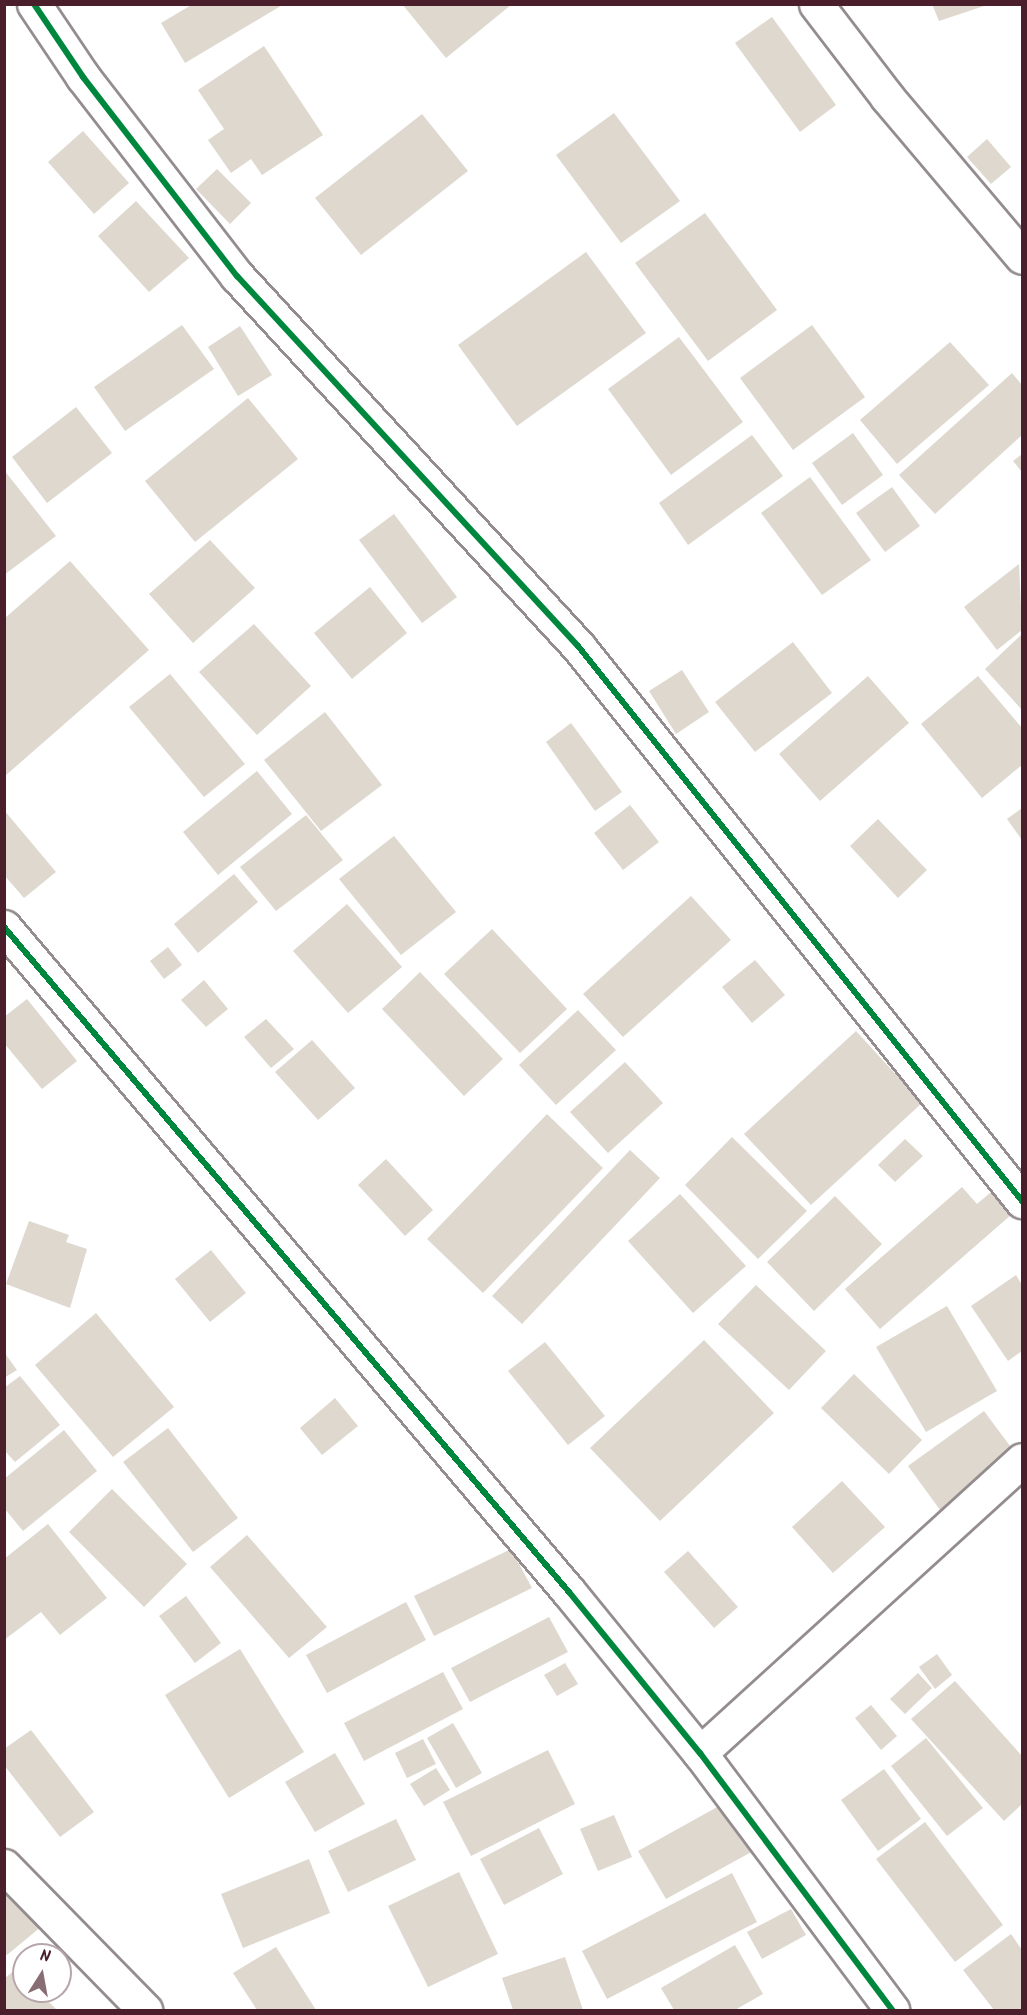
<!DOCTYPE html>
<html>
<head>
<meta charset="utf-8">
<style>
  body { margin:0 }
  #map { position:relative; width:1027px; height:2015px; overflow:hidden; background:#fff; font-family:Kalam,sans-serif }
  div>[style] { position:absolute }
  [style*='--x'] { left:calc(var(--x)*1px); top:calc(var(--y)*1px); width:calc(var(--w)*1px); rotate:calc(var(--a)*1deg) }
  .building>* { inset:0; background:#ded8cf }
  .roads { filter:drop-shadow(2px 0 #948c8e) drop-shadow(-2px 0 #948c8e) drop-shadow(0 2px #948c8e) drop-shadow(0 -2px #948c8e) }
  .street>* { height:33px; margin:-16.5px; padding:0 16.5px; transform-origin:16.5px; border-radius:16.5px; background:#fff }
  .cycleway>* { height:6px; margin:-3px; padding:0 3px; transform-origin:3px; border-radius:3px; background:#00873e }
  span { translate:-50% -50%; white-space:nowrap; text-align:center; line-height:1.15; -webkit-text-stroke:6px #fff; paint-order:stroke }
  .frame { position:absolute; inset:0; border:6px solid #4a1f2b; pointer-events:none }
  .north { position:absolute; left:12px; top:1943px; width:60px; height:60px; box-sizing:border-box; background:#fff; border:2px solid #b7a5aa; border-radius:50%; rotate:11deg; font-size:16px; font-weight:700; line-height:24px; text-align:center; color:#4a1f2b }
  .north::after { content:''; display:block; margin:auto; width:21px; height:27px; background:#896d75; clip-path:polygon(50% 0,100% 100%,50% 72%,0 100%) }
</style>
</head>
<body>
<div id="map">
  <div class="building">
    <div style="clip-path:polygon(193px 4px,284px 4px,185px 63px,161px 23px)"></div>
    <div style="clip-path:polygon(402px 4px,512px 4px,446px 58px)"></div>
    <div style="clip-path:polygon(932px 4px,987px 4px,987px 5px,939px 21px)"></div>
    <div style="clip-path:polygon(772px 17px,836px 105px,800px 132px,735px 43px)"></div>
    <div style="clip-path:polygon(264px 46px,323px 135px,262px 175px,251px 159px,231px 173px,208px 140px,224px 129px,198px 90px)"></div>
    <div style="clip-path:polygon(614px 113px,680px 201px,621px 243px,556px 155px)"></div>
    <div style="clip-path:polygon(422px 114px,468px 171px,361px 255px,315px 198px)"></div>
    <div style="clip-path:polygon(83px 131px,129px 183px,94px 214px,48px 162px)"></div>
    <div style="clip-path:polygon(987px 139px,1011px 167px,991px 184px,967px 157px)"></div>
    <div style="clip-path:polygon(217px 169px,251px 203px,230px 224px,196px 189px)"></div>
    <div style="clip-path:polygon(136px 201px,189px 258px,149px 292px,98px 236px)"></div>
    <div style="clip-path:polygon(705px 213px,777px 310px,708px 361px,635px 263px)"></div>
    <div style="clip-path:polygon(586px 252px,646px 333px,517px 426px,458px 345px)"></div>
    <div style="clip-path:polygon(182px 325px,214px 369px,125px 431px,94px 387px)"></div>
    <div style="clip-path:polygon(812px 325px,865px 397px,793px 450px,740px 378px)"></div>
    <div style="clip-path:polygon(240px 326px,272px 375px,238px 396px,208px 347px)"></div>
    <div style="clip-path:polygon(679px 337px,743px 422px,671px 475px,608px 389px)"></div>
    <div style="clip-path:polygon(950px 342px,989px 385px,897px 464px,860px 420px)"></div>
    <div style="clip-path:polygon(1012px 373px,1022px 385px,1022px 435px,935px 514px,899px 475px)"></div>
    <div style="clip-path:polygon(248px 398px,298px 459px,195px 542px,145px 481px)"></div>
    <div style="clip-path:polygon(76px 407px,112px 453px,47px 503px,12px 457px)"></div>
    <div style="clip-path:polygon(853px 433px,883px 475px,842px 505px,812px 463px)"></div>
    <div style="clip-path:polygon(752px 435px,783px 476px,688px 545px,659px 503px)"></div>
    <div style="clip-path:polygon(1022px 454px,1022px 472px,1013px 461px)"></div>
    <div style="clip-path:polygon(4px 470px,56px 536px,4px 575px)"></div>
    <div style="clip-path:polygon(810px 477px,871px 560px,822px 595px,761px 513px)"></div>
    <div style="clip-path:polygon(892px 487px,920px 526px,885px 552px,856px 513px)"></div>
    <div style="clip-path:polygon(394px 514px,457px 597px,422px 623px,359px 540px)"></div>
    <div style="clip-path:polygon(210px 540px,255px 588px,193px 643px,149px 594px)"></div>
    <div style="clip-path:polygon(70px 561px,149px 650px,5px 776px,5px 618px)"></div>
    <div style="clip-path:polygon(1019px 564px,1022px 630px,997px 650px,964px 607px)"></div>
    <div style="clip-path:polygon(370px 587px,407px 633px,352px 679px,314px 633px)"></div>
    <div style="clip-path:polygon(254px 624px,311px 686px,257px 735px,199px 672px)"></div>
    <div style="clip-path:polygon(1022px 634px,1022px 710px,985px 669px)"></div>
    <div style="clip-path:polygon(793px 642px,832px 693px,755px 752px,715px 702px)"></div>
    <div style="clip-path:polygon(682px 670px,709px 712px,676px 734px,649px 691px)"></div>
    <div style="clip-path:polygon(170px 674px,245px 764px,204px 797px,129px 707px)"></div>
    <div style="clip-path:polygon(868px 676px,909px 723px,820px 801px,779px 754px)"></div>
    <div style="clip-path:polygon(978px 676px,1022px 728px,1022px 765px,982px 798px,921px 724px)"></div>
    <div style="clip-path:polygon(325px 712px,382px 785px,321px 831px,264px 760px)"></div>
    <div style="clip-path:polygon(571px 723px,622px 792px,595px 811px,546px 742px)"></div>
    <div style="clip-path:polygon(257px 771px,292px 814px,218px 875px,183px 832px)"></div>
    <div style="clip-path:polygon(630px 805px,659px 842px,623px 870px,594px 833px)"></div>
    <div style="clip-path:polygon(1022px 808px,1022px 840px,1007px 819px)"></div>
    <div style="clip-path:polygon(4px 810px,56px 872px,24px 898px,4px 875px)"></div>
    <div style="clip-path:polygon(306px 815px,343px 860px,276px 911px,240px 867px)"></div>
    <div style="clip-path:polygon(878px 819px,927px 870px,898px 898px,850px 846px)"></div>
    <div style="clip-path:polygon(394px 836px,456px 912px,401px 955px,339px 879px)"></div>
    <div style="clip-path:polygon(234px 874px,258px 902px,198px 953px,174px 924px)"></div>
    <div style="clip-path:polygon(691px 896px,731px 940px,623px 1037px,583px 994px)"></div>
    <div style="clip-path:polygon(347px 904px,402px 967px,348px 1013px,293px 951px)"></div>
    <div style="clip-path:polygon(492px 929px,567px 1009px,520px 1053px,444px 974px)"></div>
    <div style="clip-path:polygon(168px 947px,182px 965px,164px 979px,150px 961px)"></div>
    <div style="clip-path:polygon(755px 960px,785px 995px,752px 1023px,722px 987px)"></div>
    <div style="clip-path:polygon(420px 972px,503px 1059px,464px 1096px,382px 1009px)"></div>
    <div style="clip-path:polygon(204px 980px,228px 1009px,206px 1027px,181px 1000px)"></div>
    <div style="clip-path:polygon(27px 999px,77px 1061px,42px 1089px,4px 1043px,4px 1017px)"></div>
    <div style="clip-path:polygon(578px 1010px,616px 1050px,556px 1105px,519px 1065px)"></div>
    <div style="clip-path:polygon(266px 1019px,294px 1049px,271px 1068px,244px 1037px)"></div>
    <div style="clip-path:polygon(856px 1031px,922px 1103px,811px 1205px,744px 1134px)"></div>
    <div style="clip-path:polygon(312px 1040px,355px 1088px,318px 1120px,275px 1072px)"></div>
    <div style="clip-path:polygon(625px 1062px,663px 1103px,608px 1153px,570px 1112px)"></div>
    <div style="clip-path:polygon(547px 1114px,603px 1168px,483px 1293px,427px 1239px)"></div>
    <div style="clip-path:polygon(732px 1137px,807px 1211px,758px 1259px,685px 1185px)"></div>
    <div style="clip-path:polygon(905px 1139px,923px 1156px,895px 1182px,878px 1165px)"></div>
    <div style="clip-path:polygon(630px 1150px,660px 1178px,522px 1324px,492px 1296px)"></div>
    <div style="clip-path:polygon(386px 1159px,433px 1210px,405px 1236px,358px 1185px)"></div>
    <div style="clip-path:polygon(962px 1187px,977px 1204px,991px 1192px,1011px 1215px,880px 1329px,845px 1289px)"></div>
    <div style="clip-path:polygon(680px 1194px,746px 1266px,693px 1313px,628px 1241px)"></div>
    <div style="clip-path:polygon(835px 1196px,882px 1244px,814px 1311px,767px 1262px)"></div>
    <div style="clip-path:polygon(29px 1221px,69px 1235px,66px 1242px,87px 1249px,70px 1308px,6px 1284px)"></div>
    <div style="clip-path:polygon(211px 1250px,246px 1293px,210px 1322px,175px 1279px)"></div>
    <div style="clip-path:polygon(1016px 1275px,1022px 1285px,1022px 1351px,1008px 1361px,971px 1306px)"></div>
    <div style="clip-path:polygon(756px 1285px,826px 1351px,789px 1390px,718px 1324px)"></div>
    <div style="clip-path:polygon(947px 1306px,997px 1391px,926px 1432px,876px 1347px)"></div>
    <div style="clip-path:polygon(96px 1313px,174px 1407px,113px 1457px,35px 1365px)"></div>
    <div style="clip-path:polygon(704px 1340px,774px 1413px,660px 1521px,590px 1448px)"></div>
    <div style="clip-path:polygon(545px 1342px,605px 1416px,568px 1445px,508px 1371px)"></div>
    <div style="clip-path:polygon(4px 1352px,17px 1370px,4px 1378px)"></div>
    <div style="clip-path:polygon(854px 1374px,922px 1440px,889px 1474px,821px 1408px)"></div>
    <div style="clip-path:polygon(20px 1376px,60px 1425px,15px 1462px,4px 1450px,4px 1388px)"></div>
    <div style="clip-path:polygon(335px 1398px,358px 1426px,322px 1455px,300px 1428px)"></div>
    <div style="clip-path:polygon(984px 1411px,1019px 1458px,943px 1514px,908px 1466px)"></div>
    <div style="clip-path:polygon(168px 1428px,238px 1518px,193px 1552px,123px 1462px)"></div>
    <div style="clip-path:polygon(64px 1430px,97px 1471px,23px 1531px,4px 1508px,4px 1479px)"></div>
    <div style="clip-path:polygon(842px 1481px,885px 1527px,833px 1573px,792px 1527px)"></div>
    <div style="clip-path:polygon(112px 1489px,187px 1564px,144px 1607px,69px 1532px)"></div>
    <div style="clip-path:polygon(48px 1524px,107px 1598px,60px 1635px,41px 1612px,4px 1640px,4px 1559px)"></div>
    <div style="clip-path:polygon(247px 1535px,327px 1627px,289px 1658px,210px 1567px)"></div>
    <div style="clip-path:polygon(511px 1549px,532px 1588px,434px 1636px,414px 1596px)"></div>
    <div style="clip-path:polygon(688px 1551px,738px 1607px,714px 1628px,664px 1572px)"></div>
    <div style="clip-path:polygon(186px 1596px,221px 1643px,195px 1663px,159px 1616px)"></div>
    <div style="clip-path:polygon(406px 1602px,426px 1640px,327px 1693px,306px 1655px)"></div>
    <div style="clip-path:polygon(549px 1617px,568px 1652px,470px 1702px,451px 1668px)"></div>
    <div style="clip-path:polygon(240px 1649px,304px 1752px,229px 1798px,165px 1695px)"></div>
    <div style="clip-path:polygon(937px 1654px,952px 1675px,935px 1689px,919px 1667px)"></div>
    <div style="clip-path:polygon(565px 1663px,578px 1684px,557px 1696px,544px 1675px)"></div>
    <div style="clip-path:polygon(443px 1672px,463px 1709px,364px 1761px,344px 1723px)"></div>
    <div style="clip-path:polygon(918px 1673px,932px 1688px,905px 1714px,890px 1699px)"></div>
    <div style="clip-path:polygon(955px 1681px,1022px 1756px,1022px 1804px,1004px 1821px,911px 1719px)"></div>
    <div style="clip-path:polygon(871px 1705px,897px 1736px,881px 1750px,855px 1718px)"></div>
    <div style="clip-path:polygon(453px 1723px,482px 1773px,456px 1788px,427px 1738px)"></div>
    <div style="clip-path:polygon(31px 1730px,94px 1812px,60px 1837px,4px 1765px,4px 1749px)"></div>
    <div style="clip-path:polygon(926px 1738px,983px 1808px,947px 1836px,891px 1766px)"></div>
    <div style="clip-path:polygon(423px 1739px,436px 1764px,407px 1778px,395px 1753px)"></div>
    <div style="clip-path:polygon(548px 1750px,575px 1804px,471px 1856px,443px 1802px)"></div>
    <div style="clip-path:polygon(335px 1753px,365px 1804px,315px 1832px,285px 1782px)"></div>
    <div style="clip-path:polygon(436px 1768px,450px 1790px,424px 1806px,410px 1784px)"></div>
    <div style="clip-path:polygon(884px 1769px,921px 1819px,878px 1851px,841px 1800px)"></div>
    <div style="clip-path:polygon(728px 1801px,755px 1850px,666px 1899px,638px 1851px)"></div>
    <div style="clip-path:polygon(614px 1815px,632px 1857px,598px 1871px,580px 1829px)"></div>
    <div style="clip-path:polygon(396px 1819px,416px 1860px,348px 1892px,328px 1851px)"></div>
    <div style="clip-path:polygon(925px 1822px,1003px 1925px,955px 1962px,876px 1859px)"></div>
    <div style="clip-path:polygon(539px 1828px,563px 1874px,504px 1905px,480px 1859px)"></div>
    <div style="clip-path:polygon(309px 1859px,330px 1913px,243px 1948px,221px 1894px)"></div>
    <div style="clip-path:polygon(459px 1872px,498px 1954px,428px 1987px,388px 1906px)"></div>
    <div style="clip-path:polygon(732px 1873px,757px 1922px,607px 1999px,582px 1951px)"></div>
    <div style="clip-path:polygon(4px 1880px,42px 1926px,7px 1955px,4px 1952px)"></div>
    <div style="clip-path:polygon(791px 1909px,806px 1935px,762px 1959px,747px 1932px)"></div>
    <div style="clip-path:polygon(1011px 1934px,1022px 1950px,1022px 2010px,994px 2010px,963px 1970px)"></div>
    <div style="clip-path:polygon(735px 1945px,763px 1994px,735px 2010px,674px 2010px,661px 1988px)"></div>
    <div style="clip-path:polygon(276px 1947px,316px 2010px,257px 2010px,233px 1973px)"></div>
    <div style="clip-path:polygon(565px 1957px,583px 2010px,513px 2010px,502px 1978px)"></div>
    <div style="clip-path:polygon(17px 1968px,24px 1976px,24px 1991px,38px 1991px,57px 2010px,4px 2010px,4px 1979px)"></div>
  </div>
  <div class="roads">
    <div class="street">
      <div style="--x:34;--y:4;--w:88;--a:56.1"></div>
      <div style="--x:83;--y:77;--w:252;--a:52.3"></div>
      <div style="--x:237;--y:276;--w:503;--a:47.34"></div>
      <div style="--x:578;--y:646;--w:711;--a:51.34"></div>
      <div style="--x:816;--y:4;--w:117;--a:52.6"></div>
      <div style="--x:887;--y:97;--w:209;--a:49.8"></div>
      <div style="--x:4;--y:927;--w:873;--a:49.65"></div>
      <div style="--x:569;--y:1592;--w:208;--a:50.9"></div>
      <div style="--x:700;--y:1753;--w:321;--a:53.2"></div>
      <div style="--x:700;--y:1753;--w:435;--a:-42.3"></div>
      <div style="--x:4;--y:1866;--w:202;--a:45.6"></div>
    </div>
  </div>
  <div class="cycleway">
    <div style="--x:34;--y:4;--w:88;--a:56.1"></div>
    <div style="--x:83;--y:77;--w:252;--a:52.3"></div>
    <div style="--x:237;--y:276;--w:503;--a:47.34"></div>
    <div style="--x:578;--y:646;--w:711;--a:51.34"></div>
    <div style="--x:4;--y:927;--w:873;--a:49.65"></div>
    <div style="--x:569;--y:1592;--w:208;--a:50.9"></div>
    <div style="--x:700;--y:1753;--w:321;--a:53.2"></div>
  </div>
  <div class="frame"></div>
  <div class="north">N</div>
</div>
</body>
</html>
